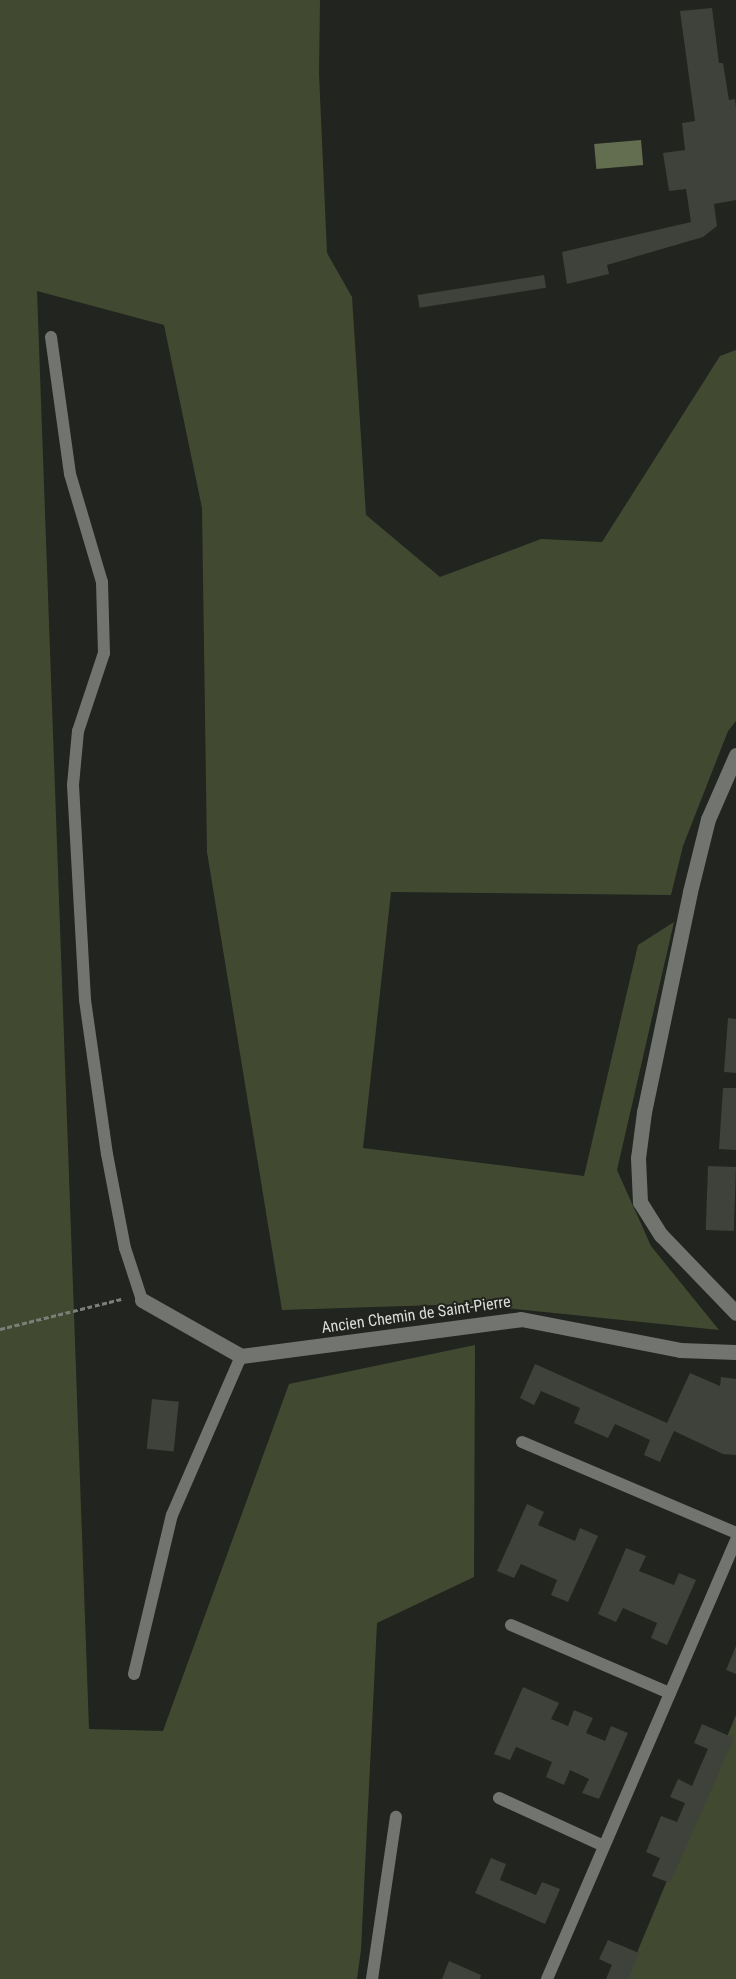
<!DOCTYPE html>
<style>
body{margin:0}
#map{position:relative;width:736px;height:1979px;overflow:hidden;background:#22241f;font-family:"Roboto Condensed",sans-serif}
div>[style]{position:absolute}
.green>*{inset:0;background:#414a31}
.water>*{inset:0;background:#636e51;transform-origin:0 0}
.building>*{inset:0;background:#3f413b;transform-origin:0 0}
.path>*{height:3px;margin-top:-1.5px;transform-origin:0;background:repeating-linear-gradient(90deg,#7c7e7a 0 5px,transparent 0 7.5px)}
.lane>*{height:12px;margin:-6px;padding:0 6px;transform-origin:6px;border-radius:6px;background:#72756f}
.street>*{height:15px;margin:-7.5px;padding:0 7.5px;transform-origin:7.5px;border-radius:7.5px;background:#72756f}
span{translate:-50% -50%;white-space:nowrap;text-align:center;line-height:1.15;-webkit-text-stroke:4px #22241f;paint-order:stroke}
.street-label{font-size:16px;color:#dcdeda}
</style>
<div id="map">
<div class="green">
<i style="clip-path:polygon(0 0,320px 0,319px 74px,327px 253px,352px 297px,366px 515px,440px 577px,541px 539px,602px 542px,720px 356px,736px 350px,736px 721px,728px 731px,683px 846px,671px 895px,391px 892px,363px 1148px,584px 1176px,638px 945px,674px 922px,617px 1170px,651px 1246px,719px 1330px,467px 1304px,282px 1310px,207px 852px,202px 508px,164px 325px,37px 291px,89px 1729px,163px 1731px,289px 1384px,475px 1345px,474px 1577px,377px 1623px,361px 1950px,357px 1979px,0 1979px)"></i>
<i style="clip-path:polygon(736px 1715px,736px 1979px,626px 1979px)"></i>
</div>
<div class="water">
<i style="left:641px;top:140px;width:25px;height:47px;rotate:85deg"></i>
</div>
<div class="building">
<i style="clip-path:polygon(712px 8px,719px 63px,723px 63px,729px 100px,735px 99px,736px 108px,736px 200px,714px 204px,717px 226px,703px 237px,607px 265px,609px 274px,567px 284px,562px 252px,691px 222px,686px 189px,669px 191px,663px 153px,685px 150px,682px 123px,695px 121px,680px 11px)"></i>
<i style="left:544px;top:275px;width:13px;height:128px;rotate:81deg"></i>
<i style="clip-path:polygon(728px 1018px,736px 1019px,736px 1073px,724px 1072px)"></i>
<i style="clip-path:polygon(723px 1088px,736px 1088px,736px 1150px,719px 1149px)"></i>
<i style="left:708px;top:1166px;width:28px;height:64px;rotate:2deg"></i>
<i style="clip-path:polygon(535px 1364px,667px 1423px,690px 1373px,720px 1386px,721px 1377px,736px 1379px,736px 1455px,723px 1454px,674px 1431px,660px 1462px,644px 1455px,650px 1440px,633px 1432px,615px 1424px,608px 1438px,574px 1423px,580px 1408px,541px 1391px,534px 1405px,520px 1398px)"></i>
<i style="left:152px;top:1399px;width:27px;height:50px;rotate:6deg"></i>
<i style="clip-path:polygon(527px 1504px,544px 1512px,538px 1525px,575px 1541px,580px 1528px,598px 1536px,568px 1602px,551px 1595px,557px 1580px,521px 1564px,514px 1578px,497px 1571px)"></i>
<i style="clip-path:polygon(626px 1548px,646px 1556px,639px 1571px,674px 1585px,679px 1573px,696px 1580px,667px 1645px,651px 1638px,657px 1623px,639px 1615px,623px 1608px,616px 1622px,598px 1614px)"></i>
<i style="clip-path:polygon(736px 1646px,736px 1674px,726px 1670px)"></i>
<i style="clip-path:polygon(523px 1687px,559px 1703px,551px 1719px,568px 1726px,574px 1710px,593px 1718px,586px 1733px,605px 1741px,611px 1726px,628px 1733px,599px 1799px,582px 1793px,589px 1779px,570px 1770px,564px 1785px,546px 1777px,552px 1762px,516px 1747px,510px 1760px,494px 1754px)"></i>
<i style="clip-path:polygon(702px 1724px,734px 1738px,670px 1883px,652px 1876px,660px 1858px,646px 1852px,661px 1816px,677px 1822px,685px 1803px,670px 1797px,678px 1779px,692px 1786px,700px 1767px,708px 1749px,694px 1743px)"></i>
<i style="clip-path:polygon(491px 1858px,506px 1864px,500px 1880px,536px 1895px,542px 1882px,560px 1889px,545px 1924px,475px 1893px)"></i>
<i style="clip-path:polygon(608px 1940px,639px 1953px,628px 1979px,606px 1979px,612px 1965px,599px 1959px)"></i>
<i style="clip-path:polygon(449px 1961px,481px 1975px,480px 1979px,442px 1979px)"></i>
</div>
<div class="path">
<i style="left:0;top:1329px;width:125px;rotate:-13.9deg"></i>
</div>
<div class="lane">
<i style="left:51px;top:337px;width:138px;rotate:82.1deg"></i>
<i style="left:70px;top:474px;width:113px;rotate:73.5deg"></i>
<i style="left:102px;top:582px;width:71px;rotate:88.4deg"></i>
<i style="left:104px;top:653px;width:82px;rotate:108.4deg"></i>
<i style="left:78px;top:731px;width:54px;rotate:95.3deg"></i>
<i style="left:73px;top:785px;width:215px;rotate:86.8deg"></i>
<i style="left:85px;top:1000px;width:156px;rotate:81.9deg"></i>
<i style="left:107px;top:1154px;width:96px;rotate:79.2deg"></i>
<i style="left:125px;top:1248px;width:55px;rotate:71.9deg"></i>
<i style="left:522px;top:1442px;width:233px;rotate:23deg"></i>
<i style="left:511px;top:1625px;width:173px;rotate:23.2deg"></i>
<i style="left:134px;top:1674px;width:163px;rotate:-76.6deg"></i>
<i style="left:172px;top:1515px;width:173px;rotate:-66.5deg"></i>
<i style="left:499px;top:1798px;width:115px;rotate:24.6deg"></i>
<i style="left:372px;top:1979px;width:164px;rotate:-81.6deg"></i>
<i style="left:547px;top:1979px;width:478px;rotate:-66.7deg"></i>
</div>
<div class="street">
<i style="left:736px;top:755px;width:70px;rotate:113.6deg"></i>
<i style="left:708px;top:819px;width:75px;rotate:103.9deg"></i>
<i style="left:690px;top:892px;width:225px;rotate:101.8deg"></i>
<i style="left:644px;top:1112px;width:46px;rotate:97.4deg"></i>
<i style="left:638px;top:1158px;width:44px;rotate:87.4deg"></i>
<i style="left:640px;top:1202px;width:39px;rotate:58deg"></i>
<i style="left:661px;top:1235px;width:108px;rotate:46.1deg"></i>
<i style="left:142px;top:1300px;width:114px;rotate:29.5deg"></i>
<i style="left:241px;top:1356px;width:282px;rotate:-7.5deg"></i>
<i style="left:521px;top:1319px;width:162px;rotate:11deg"></i>
<i style="left:680px;top:1350px;width:56px;rotate:2deg"></i>
</div>
<div class="street-label">
<span style="left:416px;top:1315px;rotate:-8deg">Ancien Chemin de Saint-Pierre</span>
</div>
</div>
